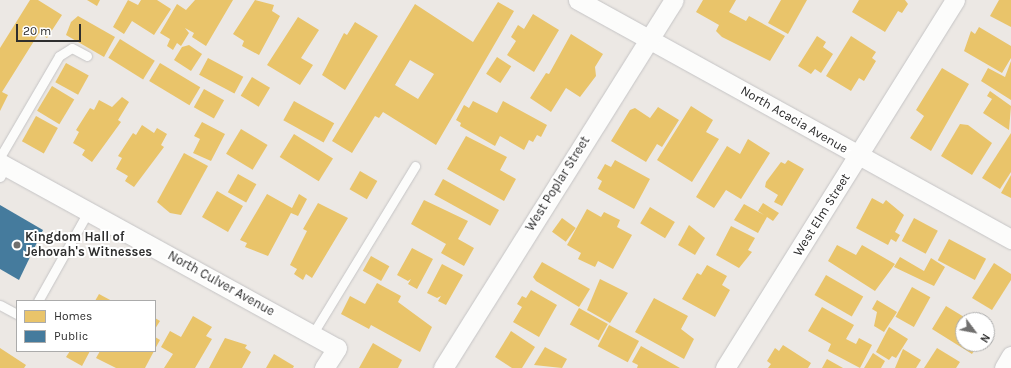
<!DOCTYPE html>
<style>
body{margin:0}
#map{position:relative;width:1011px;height:368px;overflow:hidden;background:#ece8e4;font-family:Karla,sans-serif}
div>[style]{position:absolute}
.homes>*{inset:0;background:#e9c46a;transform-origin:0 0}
.public>*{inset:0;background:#457b9d}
.roads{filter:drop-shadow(0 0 1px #c5c4c5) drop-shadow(0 0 1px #c5c4c5)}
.lane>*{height:9px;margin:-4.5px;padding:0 4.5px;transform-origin:4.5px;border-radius:4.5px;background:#fcfcfb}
.street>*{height:19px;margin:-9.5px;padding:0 9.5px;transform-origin:9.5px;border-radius:9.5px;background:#fcfcfb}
.dots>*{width:11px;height:11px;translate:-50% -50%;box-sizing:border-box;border:2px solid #fff;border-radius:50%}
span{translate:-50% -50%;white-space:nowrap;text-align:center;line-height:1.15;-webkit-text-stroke:4px #fff;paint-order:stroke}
.street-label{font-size:13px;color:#2e2e2e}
.poi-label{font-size:13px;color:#2e2e2e;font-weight:700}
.left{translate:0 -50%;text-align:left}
.legend{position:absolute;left:16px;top:300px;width:140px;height:52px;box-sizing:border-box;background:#fff;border:1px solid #ababab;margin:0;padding:5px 7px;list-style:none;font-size:12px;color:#2e2e2e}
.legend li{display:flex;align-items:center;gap:8px;height:20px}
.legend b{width:20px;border:1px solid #ababab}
.north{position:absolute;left:955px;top:312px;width:40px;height:40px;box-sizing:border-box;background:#fff;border:1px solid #ababab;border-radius:50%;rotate:122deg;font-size:11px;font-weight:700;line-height:16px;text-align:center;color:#2e2e2e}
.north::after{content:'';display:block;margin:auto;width:14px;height:18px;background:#706f6e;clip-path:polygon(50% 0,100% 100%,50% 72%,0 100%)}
.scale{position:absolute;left:16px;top:24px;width:65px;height:18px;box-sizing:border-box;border:2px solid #2e2e2e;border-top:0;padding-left:5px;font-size:12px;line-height:14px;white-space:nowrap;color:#2e2e2e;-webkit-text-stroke:3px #fff;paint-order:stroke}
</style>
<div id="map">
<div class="homes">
<i style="clip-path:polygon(30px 0,38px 0,62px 15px,47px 38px,39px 33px,2px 92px,8px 95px,0 111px,0 48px)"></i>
<i style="clip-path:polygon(87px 0,100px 0,97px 6px)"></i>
<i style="clip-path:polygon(128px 0,138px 5px,141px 0,157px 0,171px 9px,154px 35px,132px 21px,124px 34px,113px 27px)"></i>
<i style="clip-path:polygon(195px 0,233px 0,206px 46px,192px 37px,194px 33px,185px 28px,189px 33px,181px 46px,177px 43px,173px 50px,167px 46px,170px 39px,160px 33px,177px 4px,186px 10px)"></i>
<i style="clip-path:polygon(255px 0,274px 5px,272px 11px,280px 16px,259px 55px,242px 46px,244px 41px,233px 34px)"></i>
<i style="clip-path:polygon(703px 0,736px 0,729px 12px,746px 21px,749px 16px,785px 36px,770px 61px,722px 37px,716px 31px,719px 25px,696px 12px)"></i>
<i style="clip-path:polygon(781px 0,807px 0,788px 34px,768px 23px)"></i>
<i style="clip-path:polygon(859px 0,905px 0,908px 4px,902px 13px,898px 11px,885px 32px,852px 12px)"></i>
<i style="clip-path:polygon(999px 0,1011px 0,1011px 27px,990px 16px)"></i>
<i style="clip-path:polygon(evenodd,498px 2px,514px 11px,436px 145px,383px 112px,379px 118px,375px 116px,352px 153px,332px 141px,415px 4px,473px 42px,498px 2px,410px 60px,434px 74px,418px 99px,395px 85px,410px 60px)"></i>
<i style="clip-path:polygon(533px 14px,559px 30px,534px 72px,507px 55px,516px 41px,511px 37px,518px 25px,524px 29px)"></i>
<i style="clip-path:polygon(78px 16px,115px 37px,104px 57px,66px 35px,71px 22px)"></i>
<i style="clip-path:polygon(298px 17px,319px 30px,301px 58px,313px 65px,300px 85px,267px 65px)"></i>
<i style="clip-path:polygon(355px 22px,378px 36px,345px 90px,322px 75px,344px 33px,347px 35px)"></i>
<i style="clip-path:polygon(979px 27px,1011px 46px,1011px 58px,1002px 73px,964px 51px,971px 31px,975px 34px)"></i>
<i style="clip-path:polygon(571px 34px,603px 54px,595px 67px,596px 76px,580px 97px,566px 88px,551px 112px,530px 98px,546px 73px,549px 74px)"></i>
<i style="clip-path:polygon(817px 36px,826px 42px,823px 47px,833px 54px,821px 73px,815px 69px,811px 74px,798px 66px)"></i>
<i style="clip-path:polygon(851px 36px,876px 52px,872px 58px,876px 61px,864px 81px,859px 78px,851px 91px,826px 76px)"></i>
<i style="left:120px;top:39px;width:41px;height:22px;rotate:32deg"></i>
<i style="clip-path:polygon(189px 45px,202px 54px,191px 71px,174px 60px,182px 47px)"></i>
<i style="left:497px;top:57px;width:17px;height:20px;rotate:33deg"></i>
<i style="left:208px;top:58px;width:40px;height:19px;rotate:28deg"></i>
<i style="clip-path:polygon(1011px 61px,1011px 100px,981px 81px,988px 68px,1005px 77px)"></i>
<i style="left:66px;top:63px;width:26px;height:22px;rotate:29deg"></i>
<i style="left:160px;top:63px;width:47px;height:21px;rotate:31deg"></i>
<i style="clip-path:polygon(942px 68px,969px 84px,931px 151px,910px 138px,924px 116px,916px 110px)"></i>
<i style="left:252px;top:77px;width:21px;height:22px;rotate:31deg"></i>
<i style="left:52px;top:86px;width:26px;height:29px;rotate:31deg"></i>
<i style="left:204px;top:89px;width:23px;height:21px;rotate:29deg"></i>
<i style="clip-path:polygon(990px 91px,1011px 106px,1009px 130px,983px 113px,992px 99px,987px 96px)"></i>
<i style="clip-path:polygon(122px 97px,129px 102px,118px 120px,121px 122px,92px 162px,82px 155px,85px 150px,73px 143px,79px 132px,76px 130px,90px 108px,94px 110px,99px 100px,112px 107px)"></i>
<i style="left:294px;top:101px;width:46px;height:22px;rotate:29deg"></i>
<i style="clip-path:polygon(473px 101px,497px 113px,503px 101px,547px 125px,541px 137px,537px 135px,533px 142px,529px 140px,524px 150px,500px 136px,495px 146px,460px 126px,461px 123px,456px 120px,464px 105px,469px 108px)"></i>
<i style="clip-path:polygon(691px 106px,713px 120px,706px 132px,719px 139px,692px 182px,657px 160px)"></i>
<i style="clip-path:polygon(658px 107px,679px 120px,662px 147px,657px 144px,646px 162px,611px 141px,630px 110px,635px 108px,650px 118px)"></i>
<i style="left:36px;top:116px;width:25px;height:29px;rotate:29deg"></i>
<i style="clip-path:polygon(202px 122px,225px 134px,211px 161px,193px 153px,200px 139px,194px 136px)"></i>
<i style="clip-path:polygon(960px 124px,968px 125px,992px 143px,972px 175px,941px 156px)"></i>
<i style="clip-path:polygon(142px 125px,154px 133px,157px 128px,167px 134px,161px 145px,164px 147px,134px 187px,125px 181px,128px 176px,116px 169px,122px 158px,118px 156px,133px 133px,136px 135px)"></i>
<i style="left:241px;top:129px;width:31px;height:29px;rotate:31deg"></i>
<i style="clip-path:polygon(1011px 133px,1011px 172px,1000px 189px,982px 178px)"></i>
<i style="left:294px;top:134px;width:46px;height:27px;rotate:32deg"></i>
<i style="clip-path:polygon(466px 136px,507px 157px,500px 170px,516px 179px,504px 201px,447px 169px)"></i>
<i style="clip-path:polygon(748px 139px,770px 153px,741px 199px,726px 190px,714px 208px,696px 197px,727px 146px,740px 154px)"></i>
<i style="clip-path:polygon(184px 153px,208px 166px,181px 215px,170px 213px,157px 202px)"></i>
<i style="clip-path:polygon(615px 160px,650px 179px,634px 209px,598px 189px,602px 181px,597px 178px,605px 164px,611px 167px)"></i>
<i style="clip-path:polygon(788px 160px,804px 169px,782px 206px,774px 202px,778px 195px,765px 187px,766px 182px,781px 162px,785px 164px)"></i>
<i style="left:360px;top:171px;width:20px;height:21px;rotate:30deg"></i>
<i style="left:238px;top:174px;width:21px;height:21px;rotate:29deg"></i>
<i style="clip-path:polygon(1011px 175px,1011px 198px,1001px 193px)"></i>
<i style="left:443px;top:179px;width:64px;height:18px;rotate:29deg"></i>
<i style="left:217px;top:191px;width:30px;height:30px;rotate:30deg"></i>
<i style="clip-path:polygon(267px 194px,292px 208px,299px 194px,307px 199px,298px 216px,291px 213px,268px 256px,245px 247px,247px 243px,240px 240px)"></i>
<i style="clip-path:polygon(872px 198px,883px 204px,886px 200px,904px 215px,895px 232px,900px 235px,896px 242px,891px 239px,888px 245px,856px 228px)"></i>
<i style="clip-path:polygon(424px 200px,468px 221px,458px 239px,474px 248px,464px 266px,441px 253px,446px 244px,411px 224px)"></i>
<i style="clip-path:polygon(318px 203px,348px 218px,312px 278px,306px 274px,303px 280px,294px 274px,297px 269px,290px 265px,307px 231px,303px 229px)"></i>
<i style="clip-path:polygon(763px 203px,779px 213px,773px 221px,767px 217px,758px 233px,734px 220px,744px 204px,764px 215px,758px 211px)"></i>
<i style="left:650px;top:207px;width:29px;height:19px;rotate:31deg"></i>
<i style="clip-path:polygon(587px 209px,601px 217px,604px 212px,620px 220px,617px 227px,632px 235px,613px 269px,598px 261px,595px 267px,578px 259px,581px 253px,567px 245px)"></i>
<i style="left:562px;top:218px;width:17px;height:17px;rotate:36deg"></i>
<i style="left:914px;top:218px;width:27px;height:26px;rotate:28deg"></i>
<i style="clip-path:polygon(689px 225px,705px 238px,695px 255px,678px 245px)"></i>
<i style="clip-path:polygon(731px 226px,755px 238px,748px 250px,752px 252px,739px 268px,716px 255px)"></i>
<i style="left:949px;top:239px;width:42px;height:24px;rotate:28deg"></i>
<i style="clip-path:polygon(837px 245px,856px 255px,862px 245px,895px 264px,875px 291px,828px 261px)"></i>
<i style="clip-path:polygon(412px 248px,433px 259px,417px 289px,408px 284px,411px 279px,408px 281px,397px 275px)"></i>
<i style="left:371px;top:256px;width:21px;height:17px;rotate:29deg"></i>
<i style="clip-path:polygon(900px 257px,924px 271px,931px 258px,945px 267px,934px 286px,894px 267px)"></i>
<i style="clip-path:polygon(542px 262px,590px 289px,579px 307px,536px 281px,533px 277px)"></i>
<i style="clip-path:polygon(994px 263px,1011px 274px,1011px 280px,992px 310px,972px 298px)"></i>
<i style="clip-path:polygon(442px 264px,463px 275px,446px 305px,438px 301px,441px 296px,437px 298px,427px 293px)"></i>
<i style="clip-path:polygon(707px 265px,727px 276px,722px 285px,730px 290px,715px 317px,682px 299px,697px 273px,701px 275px)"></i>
<i style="left:826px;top:275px;width:43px;height:23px;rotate:30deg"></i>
<i style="clip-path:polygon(600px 279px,628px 293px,610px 323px,587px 310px)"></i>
<i style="clip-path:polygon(377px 283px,401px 296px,398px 302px,432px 327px,420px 352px,371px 325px,369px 329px,341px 314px,350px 296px,365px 304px)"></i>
<i style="left:912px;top:287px;width:21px;height:34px;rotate:29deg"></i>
<i style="clip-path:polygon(531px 290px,557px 305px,539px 337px,513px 322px,522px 307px,517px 304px,522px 296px,526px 298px)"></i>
<i style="clip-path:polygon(99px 294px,112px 301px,95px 301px)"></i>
<i style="clip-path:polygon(654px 298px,688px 316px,681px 329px,694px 339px,684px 359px,635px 332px)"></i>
<i style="clip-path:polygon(877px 300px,897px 312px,884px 332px,874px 326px,877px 312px,872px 309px)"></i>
<i style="clip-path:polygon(946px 306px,969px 320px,963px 320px,963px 344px,985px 344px,983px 347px,978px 344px,972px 354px,932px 329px)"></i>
<i style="clip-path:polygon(822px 307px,854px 325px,846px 339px,856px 344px,859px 338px,872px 345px,860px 368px,828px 351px,831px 344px,808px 331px)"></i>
<i style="left:579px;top:308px;width:33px;height:19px;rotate:29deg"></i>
<i style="clip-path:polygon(193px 316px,212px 327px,206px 336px,212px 339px,195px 368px,164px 368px,173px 354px,161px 347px,170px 331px,181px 337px)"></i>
<i style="clip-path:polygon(155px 318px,160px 321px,155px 329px)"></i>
<i style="left:609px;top:325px;width:34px;height:24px;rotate:28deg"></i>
<i style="clip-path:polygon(889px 327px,908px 339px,896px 358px,892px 356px,889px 360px,876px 352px)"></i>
<i style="clip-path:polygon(511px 331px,535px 347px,522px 368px,512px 368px,495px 357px)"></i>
<i style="clip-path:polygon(987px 331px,992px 334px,987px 341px)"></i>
<i style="clip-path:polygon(155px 337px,160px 340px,155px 349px)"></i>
<i style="clip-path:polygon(225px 338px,247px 345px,245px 348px,251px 352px,242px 368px,209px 368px)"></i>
<i style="clip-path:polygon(373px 343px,402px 360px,398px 368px,359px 368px)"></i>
<i style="clip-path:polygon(783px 345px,811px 363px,808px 368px,768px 368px,771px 364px,767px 361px,775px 348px,779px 351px)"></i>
<i style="clip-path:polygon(641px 346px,680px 368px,637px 368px,638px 365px,632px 362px)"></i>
<i style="clip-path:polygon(545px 347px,567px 359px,562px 368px,534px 365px)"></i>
<i style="clip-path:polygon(0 348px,26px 365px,24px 368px,0 368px)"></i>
<i style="clip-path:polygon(937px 348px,960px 362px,956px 368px,924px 368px)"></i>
<i style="clip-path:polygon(903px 349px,921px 360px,916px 368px,895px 368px)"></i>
<i style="clip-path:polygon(70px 351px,90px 351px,82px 366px,66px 357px)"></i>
<i style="clip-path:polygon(100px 351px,154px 351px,145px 368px,116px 368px,96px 358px)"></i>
<i style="clip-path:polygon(873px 353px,885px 361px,881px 368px,864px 368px)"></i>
<i style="clip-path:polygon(274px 354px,294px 366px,293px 368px,266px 368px)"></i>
<i style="clip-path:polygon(827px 359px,843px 368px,822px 368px)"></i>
</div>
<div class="public">
<i style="clip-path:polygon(0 205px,43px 230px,19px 280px,0 269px)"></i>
</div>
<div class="roads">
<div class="lane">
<i style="left:0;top:157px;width:117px;rotate:-59.7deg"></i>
<i style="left:59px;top:56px;width:15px;rotate:-32deg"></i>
<i style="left:72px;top:48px;width:17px;rotate:28deg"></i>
<i style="left:0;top:177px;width:13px;rotate:-61deg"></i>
<i style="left:38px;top:301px;width:102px;rotate:-60.7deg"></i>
<i style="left:0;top:305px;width:19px;rotate:28deg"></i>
<i style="left:312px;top:335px;width:198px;rotate:-58.6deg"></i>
</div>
<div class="street">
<i style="left:578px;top:0;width:495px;rotate:28.9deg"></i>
<i style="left:0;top:163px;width:384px;rotate:28.8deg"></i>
<i style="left:337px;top:348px;width:24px;rotate:123deg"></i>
<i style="left:443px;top:368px;width:434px;rotate:-57.9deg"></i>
<i style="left:725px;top:368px;width:434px;rotate:-58deg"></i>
<i style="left:1004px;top:368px;width:14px;rotate:-60deg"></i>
</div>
</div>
<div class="dots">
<i style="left:17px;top:245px;background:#706f6e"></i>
</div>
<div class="street-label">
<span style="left:794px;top:120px;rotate:30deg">North Acacia Avenue</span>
<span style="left:558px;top:184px;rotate:-58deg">West Poplar Street</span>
<span style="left:822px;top:215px;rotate:-58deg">West Elm Street</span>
<span style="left:221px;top:284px;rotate:29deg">North Culver Avenue</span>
</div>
<div class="poi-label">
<span class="left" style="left:25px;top:245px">Kingdom Hall of<br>Jehovah's Witnesses</span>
</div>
<ul class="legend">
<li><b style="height:11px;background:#e9c46a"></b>Homes</li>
<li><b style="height:11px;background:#457b9d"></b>Public</li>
</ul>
<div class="north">N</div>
<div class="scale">20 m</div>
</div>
